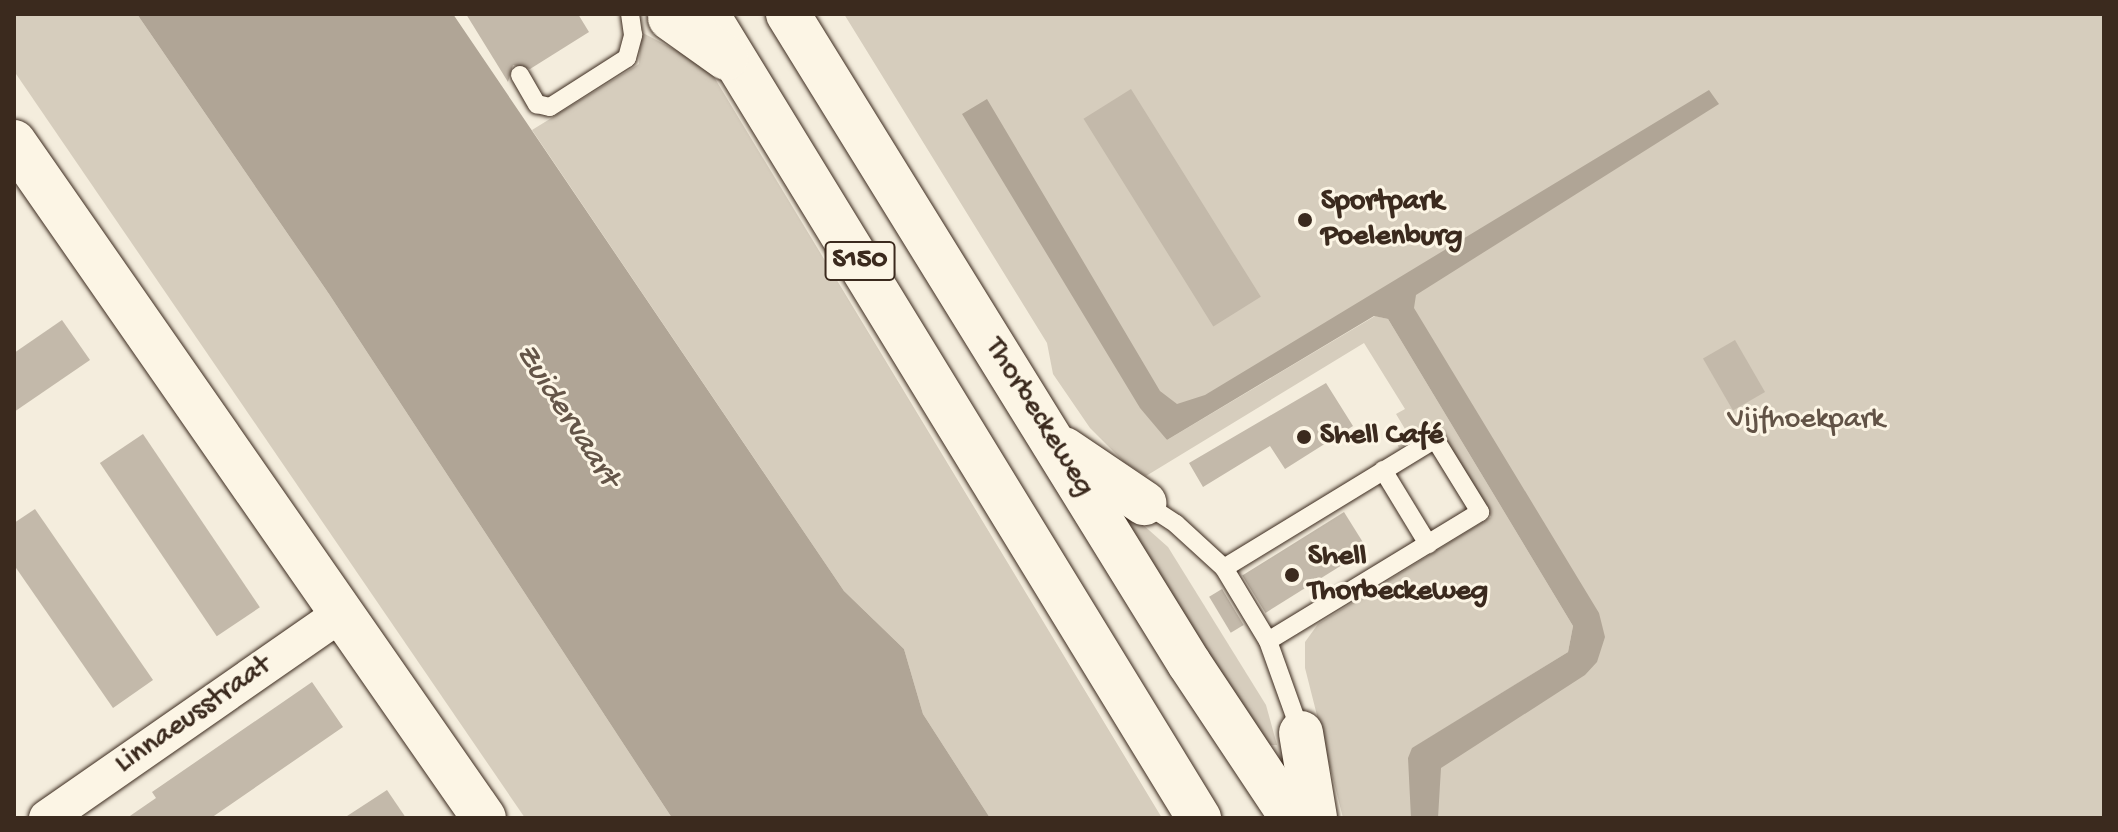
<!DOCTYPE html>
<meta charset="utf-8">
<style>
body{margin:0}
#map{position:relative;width:2118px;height:832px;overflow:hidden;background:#f4eddd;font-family:"Gochi Hand",sans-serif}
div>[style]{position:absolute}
.green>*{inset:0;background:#d6cdbd}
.water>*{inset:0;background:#b0a596}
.building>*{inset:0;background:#c3b9aa;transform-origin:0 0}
.roads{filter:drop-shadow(0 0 2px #3b2a1e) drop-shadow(0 0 2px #3b2a1e)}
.lane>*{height:18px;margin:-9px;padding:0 9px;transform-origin:9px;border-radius:9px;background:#fcf5e5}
.street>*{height:36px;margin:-18px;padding:0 18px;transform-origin:18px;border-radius:18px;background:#fcf5e5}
.secondary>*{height:44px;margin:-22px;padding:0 22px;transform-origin:22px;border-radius:22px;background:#fcf5e5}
.primary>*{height:44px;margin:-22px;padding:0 22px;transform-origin:22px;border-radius:22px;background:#fcf5e5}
.dots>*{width:22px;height:22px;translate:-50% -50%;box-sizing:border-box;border:4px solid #fcf5e5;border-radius:50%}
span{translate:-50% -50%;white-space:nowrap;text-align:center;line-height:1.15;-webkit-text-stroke:6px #fcf5e5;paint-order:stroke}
.shield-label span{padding:2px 6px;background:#fcf5e5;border:2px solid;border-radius:6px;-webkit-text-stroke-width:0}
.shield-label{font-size:28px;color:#3b2a1e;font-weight:700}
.poi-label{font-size:30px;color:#3b2a1e;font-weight:700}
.left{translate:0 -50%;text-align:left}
.street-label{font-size:30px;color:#3b2a1e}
.park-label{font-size:30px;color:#625346}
.water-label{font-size:32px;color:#645548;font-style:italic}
.frame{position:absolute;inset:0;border:16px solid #3b2a1e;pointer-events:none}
</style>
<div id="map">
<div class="green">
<i style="clip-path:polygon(14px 14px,137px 14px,329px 294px,672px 818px,525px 818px,14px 71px)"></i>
<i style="clip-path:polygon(evenodd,844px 14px,2104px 14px,2104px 818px,1343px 818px,1305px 668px,1305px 642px,1318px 624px,1491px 517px,1440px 432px,1435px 429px,1399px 448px,1396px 442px,1408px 434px,1396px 414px,1405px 409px,1364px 343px,1146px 476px,1124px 462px,1090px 428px,1053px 374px,1047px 343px,844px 14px,963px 114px,1171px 424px,1392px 296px,1590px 645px,1413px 748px,1568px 652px,1573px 626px,1388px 319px,1375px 316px,1167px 440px,963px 114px)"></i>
<i style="clip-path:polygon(641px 32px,708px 67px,1162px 818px,990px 818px,923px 714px,904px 649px,844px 591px,532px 130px,639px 64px)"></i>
<i style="clip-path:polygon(1132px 515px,1168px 547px,1266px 705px,1277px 745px,1260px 745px,1126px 524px)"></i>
</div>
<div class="water">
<i style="clip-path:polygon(137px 14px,453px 14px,844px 591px,904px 649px,923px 714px,990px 818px,672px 818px,329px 294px)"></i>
<i style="clip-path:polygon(1709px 90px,1719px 104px,1416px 295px,1414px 308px,1599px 613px,1605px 637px,1597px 662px,1585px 675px,1441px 768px,1438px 818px,1411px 818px,1408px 758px,1412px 748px,1568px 652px,1573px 626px,1388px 319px,1374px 316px,1167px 440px,1140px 408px,962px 114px,987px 99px,1160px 391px,1177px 404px,1205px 395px)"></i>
</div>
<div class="building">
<i style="clip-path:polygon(466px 14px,578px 14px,589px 32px,530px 69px,513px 65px,508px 82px)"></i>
<i style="left:1131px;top:89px;width:245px;height:56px;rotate:58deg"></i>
<i style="clip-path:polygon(62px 320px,90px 360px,14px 412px,14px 353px)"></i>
<i style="left:1735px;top:340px;width:60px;height:37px;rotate:60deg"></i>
<i style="clip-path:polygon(1326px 383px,1353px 426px,1285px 469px,1270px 446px,1203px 487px,1189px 463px)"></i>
<i style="left:143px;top:434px;width:209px;height:52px;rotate:56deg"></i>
<i style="clip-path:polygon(35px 509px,153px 680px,113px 708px,14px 565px,14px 523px)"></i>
<i style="left:1344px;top:512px;width:44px;height:120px;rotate:58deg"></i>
<i style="left:1222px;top:589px;width:42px;height:15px;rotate:59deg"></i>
<i style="clip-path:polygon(312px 682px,343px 727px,211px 818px,127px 818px,156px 798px,152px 792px)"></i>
<i style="clip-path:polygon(387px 790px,406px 818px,344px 818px)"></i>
</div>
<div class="roads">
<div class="lane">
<i style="left:520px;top:75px;width:34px;rotate:60deg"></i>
<i style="left:537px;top:104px;width:13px;rotate:13deg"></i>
<i style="left:550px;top:107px;width:91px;rotate:-32.5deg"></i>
<i style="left:627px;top:58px;width:24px;rotate:-75deg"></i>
<i style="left:633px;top:35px;width:21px;rotate:-98deg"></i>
<i style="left:1383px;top:470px;width:87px;rotate:58.7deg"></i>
<i style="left:1144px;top:503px;width:38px;rotate:33deg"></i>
<i style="left:1176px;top:524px;width:65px;rotate:42.5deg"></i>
<i style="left:1224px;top:568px;width:85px;rotate:58.9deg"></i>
<i style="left:1268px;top:641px;width:98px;rotate:70.3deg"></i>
<i style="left:1224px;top:568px;width:247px;rotate:-31.4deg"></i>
<i style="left:1435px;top:439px;width:86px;rotate:58.3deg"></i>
<i style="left:1480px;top:512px;width:248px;rotate:148.7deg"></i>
</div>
<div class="street">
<i style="left:47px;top:818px;width:358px;rotate:-34.8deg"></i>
</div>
<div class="secondary">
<i style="left:14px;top:142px;width:823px;rotate:55.19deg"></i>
</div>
<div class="primary">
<i style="left:707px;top:14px;width:943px;rotate:58.54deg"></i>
<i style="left:788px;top:14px;width:763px;rotate:58.29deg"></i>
<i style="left:1189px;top:663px;width:186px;rotate:56.4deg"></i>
<i style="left:670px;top:18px;width:69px;rotate:35.5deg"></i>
<i style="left:1064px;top:449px;width:97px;rotate:34deg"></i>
<i style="left:1301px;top:733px;width:86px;rotate:80.6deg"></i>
</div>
</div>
<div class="dots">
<i style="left:1305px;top:220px;background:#3b2a1e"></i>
<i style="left:1304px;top:437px;background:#3b2a1e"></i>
<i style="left:1292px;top:575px;background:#3b2a1e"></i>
</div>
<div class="shield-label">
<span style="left:860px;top:261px">S150</span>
</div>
<div class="poi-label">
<span class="left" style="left:1321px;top:220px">Sportpark<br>Poelenburg</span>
<span class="left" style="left:1320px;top:437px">Shell Café</span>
<span class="left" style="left:1308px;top:575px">Shell<br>Thorbeckeweg</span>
</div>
<div class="street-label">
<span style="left:1038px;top:418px;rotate:58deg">Thorbeckeweg</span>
<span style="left:194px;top:716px;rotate:-35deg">Linnaeusstraat</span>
</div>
<div class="park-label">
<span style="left:1806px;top:421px">Vijfhoekpark</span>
</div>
<div class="water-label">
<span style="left:566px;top:416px;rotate:57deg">Zuidervaart</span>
</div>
<div class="frame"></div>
</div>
